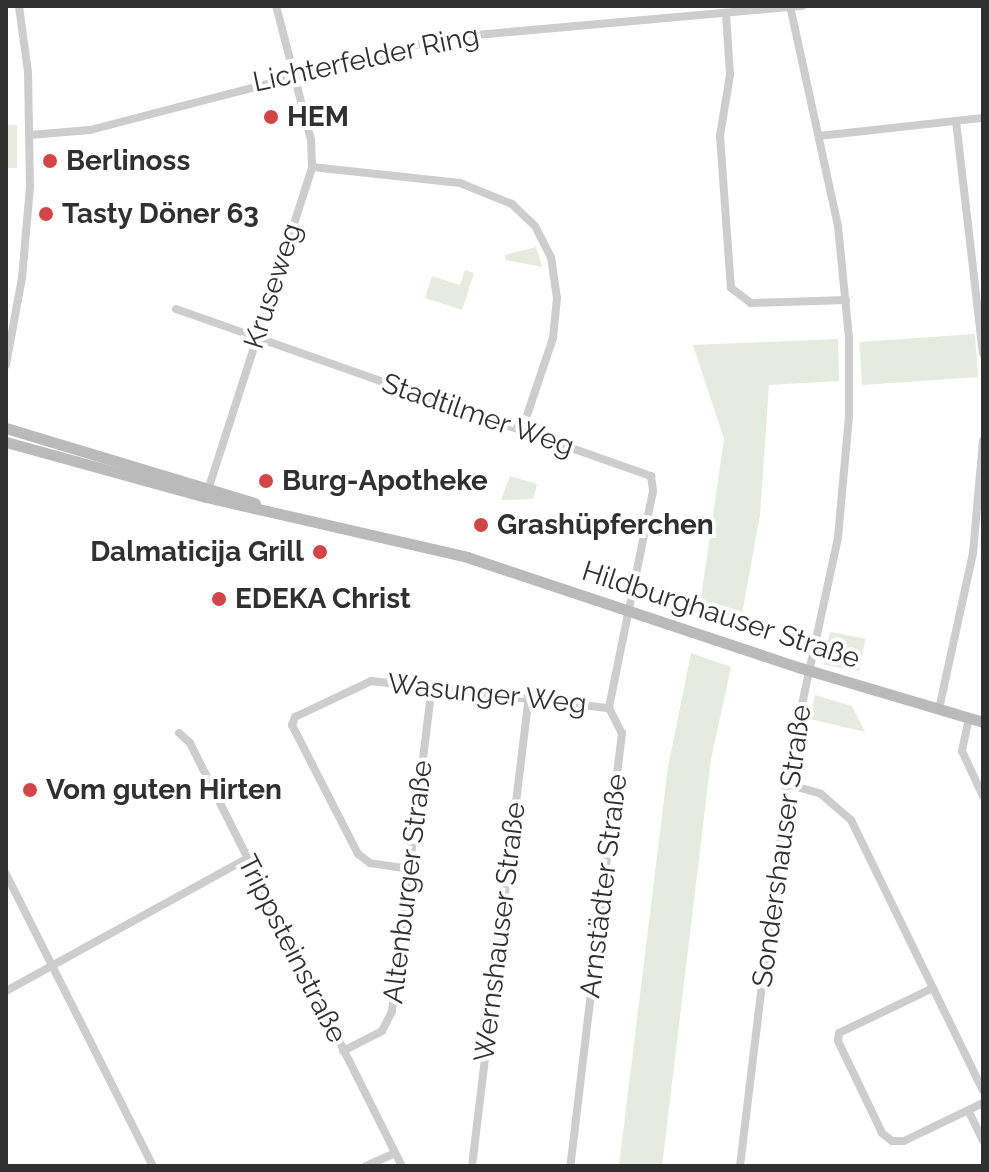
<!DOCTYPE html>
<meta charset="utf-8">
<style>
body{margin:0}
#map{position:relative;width:989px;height:1172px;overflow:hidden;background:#fff;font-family:Raleway,sans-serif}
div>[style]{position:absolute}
.green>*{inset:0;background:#e5ebdf;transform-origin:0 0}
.minor>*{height:8px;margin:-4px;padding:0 4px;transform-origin:4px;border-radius:4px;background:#cdcdcd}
.secondary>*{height:11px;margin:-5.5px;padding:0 5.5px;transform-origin:5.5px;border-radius:5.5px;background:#bababa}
.dots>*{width:22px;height:22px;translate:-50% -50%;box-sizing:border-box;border:4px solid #fff;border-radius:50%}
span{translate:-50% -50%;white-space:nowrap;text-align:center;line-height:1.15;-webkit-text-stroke:8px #fff;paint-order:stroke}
.street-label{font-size:28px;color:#303030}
.poi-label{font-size:28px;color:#303030;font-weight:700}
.left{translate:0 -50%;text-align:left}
.right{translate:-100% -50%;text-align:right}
.frame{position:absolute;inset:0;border:8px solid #303030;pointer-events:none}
</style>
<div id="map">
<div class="green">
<i style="left:6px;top:125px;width:11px;height:43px"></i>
<i style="clip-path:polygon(536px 247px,542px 267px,506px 260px,505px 255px)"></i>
<i style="clip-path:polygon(465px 270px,474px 273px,462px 310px,425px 298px,432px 276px,460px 285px)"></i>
<i style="left:975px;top:334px;width:43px;height:116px;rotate:86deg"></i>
<i style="clip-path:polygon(838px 339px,839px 381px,769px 385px,760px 515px,740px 625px,699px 612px,724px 439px,693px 345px)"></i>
<i style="clip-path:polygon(510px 476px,537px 484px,533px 499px,501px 500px)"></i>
<i style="left:830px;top:632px;width:36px;height:33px;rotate:11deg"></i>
<i style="clip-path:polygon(691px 653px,731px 667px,711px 759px,662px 1166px,619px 1166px,668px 767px)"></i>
<i style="clip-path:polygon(815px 695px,852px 706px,865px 732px,810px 719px)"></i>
</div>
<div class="minor">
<i style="left:726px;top:14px;width:61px;rotate:86.2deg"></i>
<i style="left:730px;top:75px;width:62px;rotate:99.3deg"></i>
<i style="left:720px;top:136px;width:152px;rotate:85.9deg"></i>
<i style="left:731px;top:288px;width:25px;rotate:37deg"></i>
<i style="left:751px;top:303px;width:95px;rotate:-1.8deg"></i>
<i style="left:956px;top:121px;width:234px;rotate:83.4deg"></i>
<i style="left:30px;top:135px;width:60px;rotate:-4.8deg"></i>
<i style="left:90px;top:130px;width:364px;rotate:-14.6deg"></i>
<i style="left:442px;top:38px;width:362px;rotate:-5.1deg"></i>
<i style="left:819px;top:136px;width:165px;rotate:-6.3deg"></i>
<i style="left:312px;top:167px;width:149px;rotate:6.2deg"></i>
<i style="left:460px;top:183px;width:56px;rotate:22deg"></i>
<i style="left:512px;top:204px;width:32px;rotate:44deg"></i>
<i style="left:535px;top:226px;width:35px;rotate:63deg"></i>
<i style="left:551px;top:257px;width:41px;rotate:81.7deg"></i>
<i style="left:557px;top:298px;width:40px;rotate:95.7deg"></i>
<i style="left:553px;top:338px;width:97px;rotate:108.6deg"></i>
<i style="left:176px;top:309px;width:504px;rotate:19.37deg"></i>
<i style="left:651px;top:476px;width:15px;rotate:82deg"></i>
<i style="left:653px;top:491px;width:221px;rotate:101.5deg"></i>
<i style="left:609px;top:708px;width:28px;rotate:63deg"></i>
<i style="left:622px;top:733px;width:436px;rotate:96.8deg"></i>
<i style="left:6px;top:365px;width:88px;rotate:-79.6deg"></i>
<i style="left:22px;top:278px;width:91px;rotate:-85deg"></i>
<i style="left:30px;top:187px;width:115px;rotate:-91deg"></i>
<i style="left:28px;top:72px;width:67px;rotate:-97.8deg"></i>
<i style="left:207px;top:493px;width:342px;rotate:-72.1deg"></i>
<i style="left:312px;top:167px;width:27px;rotate:-92deg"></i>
<i style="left:311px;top:140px;width:138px;rotate:-104.6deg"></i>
<i style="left:939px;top:709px;width:160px;rotate:-77.7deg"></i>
<i style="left:973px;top:553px;width:113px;rotate:-84.9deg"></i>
<i style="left:969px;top:718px;width:34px;rotate:102deg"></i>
<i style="left:962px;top:751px;width:50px;rotate:65deg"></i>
<i style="left:179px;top:733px;width:15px;rotate:42deg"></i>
<i style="left:190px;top:743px;width:473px;rotate:63.4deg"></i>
<i style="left:787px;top:784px;width:35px;rotate:16deg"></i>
<i style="left:821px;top:794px;width:40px;rotate:41deg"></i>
<i style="left:851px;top:820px;width:301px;rotate:64deg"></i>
<i style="left:410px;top:869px;width:40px;rotate:-171.5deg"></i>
<i style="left:370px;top:863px;width:15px;rotate:-143deg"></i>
<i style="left:358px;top:854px;width:145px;rotate:-117.1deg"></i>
<i style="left:292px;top:725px;width:9px;rotate:-69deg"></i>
<i style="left:295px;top:717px;width:84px;rotate:-25.3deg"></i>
<i style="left:371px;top:681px;width:240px;rotate:6.5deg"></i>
<i style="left:6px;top:874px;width:327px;rotate:63.3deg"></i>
<i style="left:933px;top:988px;width:104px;rotate:154.4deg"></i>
<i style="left:839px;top:1033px;width:8px;rotate:97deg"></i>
<i style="left:838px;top:1041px;width:102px;rotate:64.4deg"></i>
<i style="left:882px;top:1133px;width:13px;rotate:39deg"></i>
<i style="left:892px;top:1141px;width:12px"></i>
<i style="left:904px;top:1141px;width:88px;rotate:-25.7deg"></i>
<i style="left:6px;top:991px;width:274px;rotate:-28.8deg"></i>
<i style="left:343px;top:1051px;width:44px;rotate:-27.1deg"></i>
<i style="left:382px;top:1031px;width:22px;rotate:-63deg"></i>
<i style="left:392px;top:1011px;width:326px;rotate:-83deg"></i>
<i style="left:968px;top:1110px;width:34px;rotate:64deg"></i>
<i style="left:366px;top:1166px;width:32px;rotate:-24deg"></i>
<i style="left:472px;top:1166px;width:471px;rotate:-83.1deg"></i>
<i style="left:740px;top:1166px;width:400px;rotate:-83.1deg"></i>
<i style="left:788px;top:769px;width:237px;rotate:-77.8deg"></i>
<i style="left:838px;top:537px;width:121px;rotate:-84.8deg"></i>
<i style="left:849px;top:416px;width:78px;rotate:-90deg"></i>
<i style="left:849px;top:338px;width:113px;rotate:-95.6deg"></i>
<i style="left:838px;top:226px;width:225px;rotate:-102.3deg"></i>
</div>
<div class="secondary">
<i style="left:6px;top:428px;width:260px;rotate:16.8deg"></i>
<i style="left:6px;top:442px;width:207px;rotate:15.4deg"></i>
<i style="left:206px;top:497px;width:268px;rotate:12.9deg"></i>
<i style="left:467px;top:557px;width:352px;rotate:18.4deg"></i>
<i style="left:801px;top:668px;width:190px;rotate:16.5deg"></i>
</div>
<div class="dots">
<i style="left:271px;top:117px;background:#d14747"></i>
<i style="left:50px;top:161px;background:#d14747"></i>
<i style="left:46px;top:214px;background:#d14747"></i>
<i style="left:266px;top:481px;background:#d14747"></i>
<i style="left:481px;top:525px;background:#d14747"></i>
<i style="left:320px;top:552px;background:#d14747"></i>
<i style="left:219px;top:599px;background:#d14747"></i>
<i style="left:30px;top:790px;background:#d14747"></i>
</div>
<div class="street-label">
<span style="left:366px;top:59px;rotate:-12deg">Lichterfelder Ring</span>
<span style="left:273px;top:286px;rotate:-72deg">Kruseweg</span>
<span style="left:478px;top:415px;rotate:19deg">Stadtilmer Weg</span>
<span style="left:721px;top:615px;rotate:18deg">Hildburghauser Straße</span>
<span style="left:487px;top:694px;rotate:6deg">Wasunger Weg</span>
<span style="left:782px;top:846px;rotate:-82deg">Sondershauser Straße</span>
<span style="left:408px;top:882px;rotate:-83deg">Altenburger Straße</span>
<span style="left:604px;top:886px;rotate:-83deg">Arnstädter Straße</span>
<span style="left:500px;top:932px;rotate:-83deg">Wernshauser Straße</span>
<span style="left:292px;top:949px;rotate:63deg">Trippsteinstraße</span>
</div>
<div class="poi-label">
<span class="left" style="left:287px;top:117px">HEM</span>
<span class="left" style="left:66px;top:161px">Berlinoss</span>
<span class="left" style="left:62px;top:214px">Tasty Döner 63</span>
<span class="left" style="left:282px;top:481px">Burg-Apotheke</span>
<span class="left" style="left:497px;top:525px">Grashüpferchen</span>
<span class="right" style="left:304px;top:552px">Dalmaticija Grill</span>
<span class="left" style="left:235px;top:599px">EDEKA Christ</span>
<span class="left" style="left:46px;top:790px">Vom guten Hirten</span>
</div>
<div class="frame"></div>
</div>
